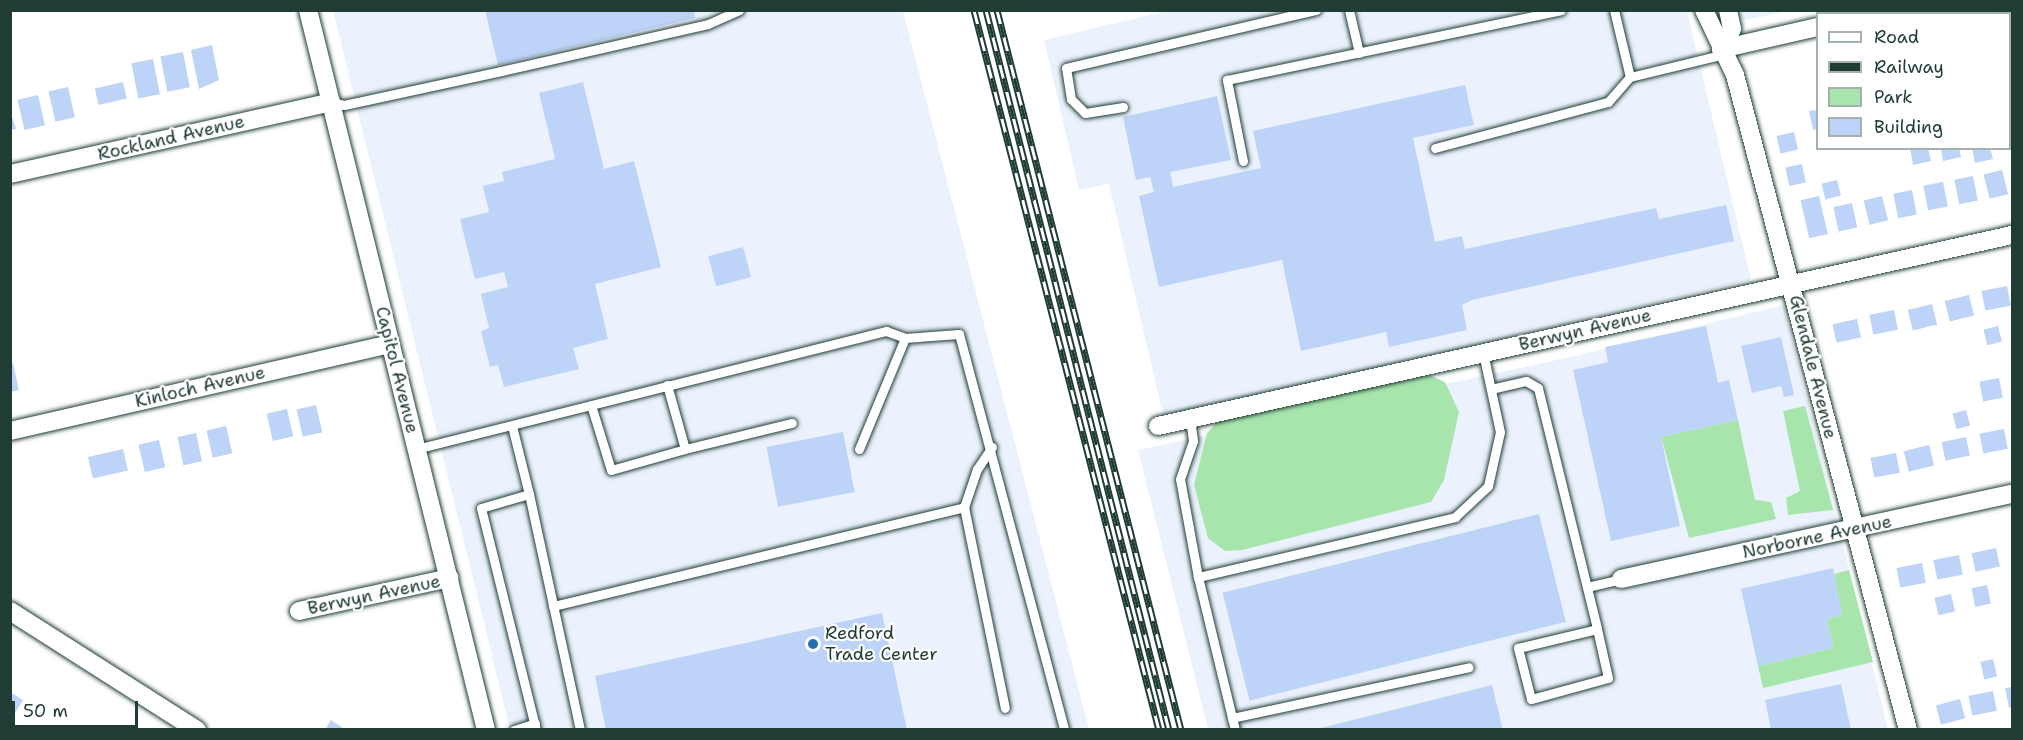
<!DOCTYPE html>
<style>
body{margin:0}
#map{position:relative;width:2023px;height:740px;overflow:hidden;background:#fff;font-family:"Shantell Sans",sans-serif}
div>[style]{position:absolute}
.built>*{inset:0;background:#ebf2fd}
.green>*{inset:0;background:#a8e5ad}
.building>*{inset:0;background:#bdd3f7;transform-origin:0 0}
.roads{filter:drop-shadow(0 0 2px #1f3d34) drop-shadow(0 0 2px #1f3d34)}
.lane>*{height:9px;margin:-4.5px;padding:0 4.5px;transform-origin:4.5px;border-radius:4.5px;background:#fff}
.street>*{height:18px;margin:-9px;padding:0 9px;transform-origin:9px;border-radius:9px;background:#fff}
.rail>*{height:7px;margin-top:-3.5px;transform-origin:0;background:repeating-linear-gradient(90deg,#fff 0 14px,#1f3d34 0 28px);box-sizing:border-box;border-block:2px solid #1f3d34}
.dots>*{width:16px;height:16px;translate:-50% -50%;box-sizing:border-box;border:3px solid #fff;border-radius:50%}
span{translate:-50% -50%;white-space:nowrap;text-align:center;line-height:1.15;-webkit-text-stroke:4.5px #fff;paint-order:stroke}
.street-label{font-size:18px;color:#1f3d34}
.poi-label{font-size:18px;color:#1f3d34}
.left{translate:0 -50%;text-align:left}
.frame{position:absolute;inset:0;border:12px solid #1f3d34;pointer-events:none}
.legend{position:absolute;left:1816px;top:12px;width:195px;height:138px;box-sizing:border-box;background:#fff;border:2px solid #a5b1ae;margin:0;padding:8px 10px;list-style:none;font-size:18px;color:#1f3d34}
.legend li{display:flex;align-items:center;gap:12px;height:30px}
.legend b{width:30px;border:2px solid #a5b1ae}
.scale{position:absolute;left:12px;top:701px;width:126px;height:27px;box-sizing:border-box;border:3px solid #1f3d34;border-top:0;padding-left:8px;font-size:18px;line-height:21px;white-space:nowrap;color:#1f3d34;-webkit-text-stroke:4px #fff;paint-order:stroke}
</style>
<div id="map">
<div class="built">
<i style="clip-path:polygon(1171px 10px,1687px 11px,1751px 280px,1164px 419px,1109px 184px,1079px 190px,1044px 40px)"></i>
<i style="clip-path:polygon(1718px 10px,1787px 11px,1722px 25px)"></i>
<i style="clip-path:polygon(333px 11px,903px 11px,1089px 729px,510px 729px)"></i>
<i style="clip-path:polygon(1784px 305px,1888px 729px,1208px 729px,1138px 450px,1571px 357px)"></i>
</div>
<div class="green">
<i style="clip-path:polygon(1427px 374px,1445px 382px,1459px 412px,1444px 480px,1431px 502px,1242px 550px,1225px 551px,1208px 538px,1194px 485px,1207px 433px,1219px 420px)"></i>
<i style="clip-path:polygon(1805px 406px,1833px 510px,1788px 515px,1786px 498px,1800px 491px,1783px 411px)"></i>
<i style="clip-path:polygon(1738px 420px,1755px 500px,1771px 502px,1776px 519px,1689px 538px,1661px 437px)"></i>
<i style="clip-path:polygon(1849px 570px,1873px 662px,1763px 688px,1758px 666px,1833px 648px,1827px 619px,1842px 615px,1834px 574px)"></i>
</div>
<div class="building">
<i style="clip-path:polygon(485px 10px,694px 10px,695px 18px,498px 65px)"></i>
<i style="left:2012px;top:27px;width:33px;height:2px;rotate:90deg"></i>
<i style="clip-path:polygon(212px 45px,219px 80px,199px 89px,191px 50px)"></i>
<i style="left:183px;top:52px;width:36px;height:23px;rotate:79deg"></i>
<i style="left:153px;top:59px;width:36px;height:22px;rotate:79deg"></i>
<i style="left:123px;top:82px;width:17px;height:29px;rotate:77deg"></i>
<i style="clip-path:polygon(583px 82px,604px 169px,634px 161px,661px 267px,595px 284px,608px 339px,573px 348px,579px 369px,504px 387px,498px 365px,490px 367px,481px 331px,489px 328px,481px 294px,508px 287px,504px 272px,475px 279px,460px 219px,489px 212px,483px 186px,504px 181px,502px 172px,555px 159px,539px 93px)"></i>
<i style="clip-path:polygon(1465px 85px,1474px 125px,1413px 138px,1435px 242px,1462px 236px,1465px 249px,1656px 208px,1659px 219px,1726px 205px,1734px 241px,1472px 300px,1462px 305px,1467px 330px,1389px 347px,1386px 332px,1301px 351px,1282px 260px,1159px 287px,1139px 196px,1154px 192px,1150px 177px,1136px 180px,1123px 117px,1217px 96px,1231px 160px,1170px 172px,1173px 187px,1261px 168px,1253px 131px)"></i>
<i style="left:68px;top:87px;width:31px;height:20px;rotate:77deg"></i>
<i style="left:38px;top:95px;width:31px;height:21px;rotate:77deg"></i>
<i style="clip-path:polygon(10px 110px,16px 129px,10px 130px)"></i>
<i style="clip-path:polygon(1818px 110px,1818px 129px,1813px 130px,1809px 111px)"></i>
<i style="left:1794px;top:132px;width:18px;height:18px;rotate:77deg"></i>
<i style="clip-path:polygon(1910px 148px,1928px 148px,1931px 161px,1913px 165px)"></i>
<i style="clip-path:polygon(1941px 148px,1959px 148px,1961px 157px,1943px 161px)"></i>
<i style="clip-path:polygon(1972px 148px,1990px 148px,1993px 159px,1975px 163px)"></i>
<i style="left:1802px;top:164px;width:19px;height:17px;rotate:78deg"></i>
<i style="left:2002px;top:170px;width:25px;height:19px;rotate:76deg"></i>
<i style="left:1973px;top:176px;width:25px;height:19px;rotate:79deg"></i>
<i style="left:1837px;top:180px;width:16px;height:16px;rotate:76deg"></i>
<i style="left:1943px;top:182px;width:25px;height:20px;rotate:79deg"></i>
<i style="left:1912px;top:190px;width:25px;height:19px;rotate:79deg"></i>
<i style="left:1819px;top:196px;width:39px;height:19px;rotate:77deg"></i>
<i style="left:1882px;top:196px;width:25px;height:19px;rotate:76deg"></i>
<i style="left:1852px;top:203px;width:25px;height:19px;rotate:78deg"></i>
<i style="left:743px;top:247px;width:31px;height:36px;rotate:75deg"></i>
<i style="left:2007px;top:286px;width:20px;height:26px;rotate:79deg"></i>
<i style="left:1969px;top:295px;width:21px;height:25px;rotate:76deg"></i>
<i style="left:1932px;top:304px;width:21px;height:25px;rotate:76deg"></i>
<i style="left:1894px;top:310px;width:20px;height:25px;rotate:79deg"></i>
<i style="left:1857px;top:319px;width:19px;height:25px;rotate:78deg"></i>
<i style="clip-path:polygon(1706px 326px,1718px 383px,1729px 380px,1738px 420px,1661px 437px,1680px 526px,1611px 541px,1573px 370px,1608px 362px,1605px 347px)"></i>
<i style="left:1998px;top:326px;width:16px;height:15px;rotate:76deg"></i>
<i style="clip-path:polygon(1781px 337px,1794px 395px,1784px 397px,1781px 386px,1752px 393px,1741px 346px)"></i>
<i style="clip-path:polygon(13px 363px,19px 390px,10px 392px,10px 364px)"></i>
<i style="left:1999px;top:378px;width:20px;height:20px;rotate:79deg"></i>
<i style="left:316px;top:405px;width:28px;height:20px;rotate:77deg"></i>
<i style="left:287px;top:409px;width:28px;height:21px;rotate:77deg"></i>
<i style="left:1966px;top:410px;width:16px;height:14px;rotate:75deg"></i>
<i style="left:226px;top:426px;width:28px;height:20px;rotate:77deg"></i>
<i style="left:2004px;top:429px;width:20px;height:25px;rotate:79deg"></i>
<i style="left:843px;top:432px;width:61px;height:78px;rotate:79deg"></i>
<i style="left:196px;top:433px;width:29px;height:19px;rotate:78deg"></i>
<i style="left:1966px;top:437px;width:19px;height:25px;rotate:78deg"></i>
<i style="left:159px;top:440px;width:28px;height:21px;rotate:77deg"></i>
<i style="left:1929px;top:445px;width:21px;height:26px;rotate:76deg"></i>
<i style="left:123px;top:449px;width:22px;height:36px;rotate:77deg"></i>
<i style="left:1896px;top:453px;width:20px;height:26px;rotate:79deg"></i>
<i style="left:1539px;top:514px;width:111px;height:326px;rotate:76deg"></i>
<i style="left:1996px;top:548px;width:19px;height:25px;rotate:78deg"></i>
<i style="left:1959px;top:555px;width:20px;height:26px;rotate:79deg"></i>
<i style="left:1922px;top:563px;width:20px;height:26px;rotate:79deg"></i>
<i style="clip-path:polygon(1833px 568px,1842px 615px,1827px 619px,1833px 648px,1758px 666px,1741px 589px)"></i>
<i style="left:1987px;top:585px;width:19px;height:16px;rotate:78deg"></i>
<i style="left:1951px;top:594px;width:18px;height:17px;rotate:77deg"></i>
<i style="clip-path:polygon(882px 613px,907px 730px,606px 730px,595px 676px)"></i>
<i style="left:1993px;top:659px;width:18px;height:13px;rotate:77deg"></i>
<i style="clip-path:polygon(1841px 684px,1851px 730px,1771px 730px,1765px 700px)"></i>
<i style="clip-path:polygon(1492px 685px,1503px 730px,1317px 730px,1317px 729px)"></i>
<i style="clip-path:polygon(2012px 687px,2012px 707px,2009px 708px,2005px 688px)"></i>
<i style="left:1993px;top:691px;width:20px;height:25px;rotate:79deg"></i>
<i style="clip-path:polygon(10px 692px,23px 700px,10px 722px)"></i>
<i style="left:1960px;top:699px;width:20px;height:25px;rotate:75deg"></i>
<i style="clip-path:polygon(331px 720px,346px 730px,325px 730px)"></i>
</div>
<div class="roads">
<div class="lane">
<i style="left:1349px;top:10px;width:44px;rotate:76.9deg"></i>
<i style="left:1614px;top:10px;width:69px;rotate:76.6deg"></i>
<i style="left:1630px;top:77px;width:97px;rotate:-13.7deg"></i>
<i style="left:331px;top:102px;width:13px;rotate:13deg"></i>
<i style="left:344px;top:105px;width:161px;rotate:-12.2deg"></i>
<i style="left:501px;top:71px;width:212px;rotate:-12.8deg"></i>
<i style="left:708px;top:24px;width:34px;rotate:-24deg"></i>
<i style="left:1123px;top:107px;width:38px;rotate:171deg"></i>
<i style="left:1085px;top:113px;width:20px;rotate:-135deg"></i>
<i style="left:1071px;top:99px;width:31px;rotate:-99deg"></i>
<i style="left:1066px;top:68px;width:257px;rotate:-13.1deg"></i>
<i style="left:1435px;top:148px;width:179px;rotate:-14.9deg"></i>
<i style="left:1608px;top:102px;width:33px;rotate:-49deg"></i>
<i style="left:1243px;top:161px;width:83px;rotate:-101.2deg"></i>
<i style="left:1227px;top:80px;width:341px;rotate:-11.8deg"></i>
<i style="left:667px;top:385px;width:66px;rotate:74.3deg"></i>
<i style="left:685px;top:449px;width:110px;rotate:-13.7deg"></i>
<i style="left:1491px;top:389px;width:36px;rotate:-13deg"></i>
<i style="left:1526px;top:381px;width:14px;rotate:30deg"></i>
<i style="left:1538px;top:388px;width:248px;rotate:76.2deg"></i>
<i style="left:1597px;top:629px;width:50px;rotate:77.3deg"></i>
<i style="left:1608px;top:678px;width:80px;rotate:164.7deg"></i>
<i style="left:1531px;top:699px;width:53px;rotate:-104.3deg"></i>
<i style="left:1518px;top:648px;width:81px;rotate:-13.5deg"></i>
<i style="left:591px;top:405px;width:68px;rotate:72.9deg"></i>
<i style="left:611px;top:470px;width:77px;rotate:-15.8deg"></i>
<i style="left:1190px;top:419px;width:22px;rotate:82deg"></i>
<i style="left:1193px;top:441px;width:40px;rotate:108.9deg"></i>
<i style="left:1180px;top:479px;width:100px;rotate:79.6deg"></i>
<i style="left:1198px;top:577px;width:264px;rotate:-13.1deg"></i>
<i style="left:1455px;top:517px;width:45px;rotate:-43.2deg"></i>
<i style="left:1488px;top:486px;width:55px;rotate:-77.5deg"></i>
<i style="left:1500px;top:432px;width:81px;rotate:-102.1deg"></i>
<i style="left:512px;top:426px;width:70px;rotate:76deg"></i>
<i style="left:529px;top:494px;width:50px;rotate:163.7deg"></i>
<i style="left:481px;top:508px;width:229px;rotate:76.1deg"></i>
<i style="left:992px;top:447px;width:27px;rotate:124deg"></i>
<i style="left:977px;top:469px;width:40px;rotate:108.9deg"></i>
<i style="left:964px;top:507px;width:205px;rotate:78.5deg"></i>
<i style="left:416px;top:449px;width:485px;rotate:-14.1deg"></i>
<i style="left:886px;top:331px;width:20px;rotate:20deg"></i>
<i style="left:905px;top:338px;width:54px;rotate:-4.2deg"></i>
<i style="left:959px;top:334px;width:410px;rotate:75.1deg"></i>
<i style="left:859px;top:449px;width:120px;rotate:-67.5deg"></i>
<i style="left:529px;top:494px;width:241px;rotate:77.8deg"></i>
<i style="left:1198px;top:577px;width:157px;rotate:76.4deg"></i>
<i style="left:1587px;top:587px;width:35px;rotate:-13deg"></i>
<i style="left:553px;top:606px;width:423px;rotate:-13.5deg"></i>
<i style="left:1232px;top:718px;width:242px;rotate:-12.1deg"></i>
<i style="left:514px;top:730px;width:22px;rotate:-18deg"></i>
</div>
<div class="street">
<i style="left:308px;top:10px;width:742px;rotate:76.11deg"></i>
<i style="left:1704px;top:10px;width:72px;rotate:64.5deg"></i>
<i style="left:1735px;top:75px;width:677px;rotate:75.2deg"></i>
<i style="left:1728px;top:10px;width:19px;rotate:78deg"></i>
<i style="left:1732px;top:29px;width:23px;rotate:119deg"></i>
<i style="left:1721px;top:49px;width:99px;rotate:-12.8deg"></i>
<i style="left:1879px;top:14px;width:14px;rotate:-17deg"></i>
<i style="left:10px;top:174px;width:329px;rotate:-12.6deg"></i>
<i style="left:1158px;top:426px;width:875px;rotate:-12.61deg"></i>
<i style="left:10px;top:431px;width:390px;rotate:-12.9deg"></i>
<i style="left:1621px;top:579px;width:400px;rotate:-12.3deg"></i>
<i style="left:10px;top:611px;width:222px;rotate:32.5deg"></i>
<i style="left:299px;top:611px;width:154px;rotate:-12.4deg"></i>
</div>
</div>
<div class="rail">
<i style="left:974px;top:10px;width:743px;rotate:75.59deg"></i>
<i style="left:986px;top:10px;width:743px;rotate:75.74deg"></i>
<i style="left:997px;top:10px;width:743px;rotate:75.66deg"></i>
</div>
<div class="dots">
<i style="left:813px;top:644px;background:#1f6fb2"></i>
</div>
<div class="street-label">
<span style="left:171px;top:138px;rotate:-13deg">Rockland Avenue</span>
<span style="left:1585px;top:330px;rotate:-13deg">Berwyn Avenue</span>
<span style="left:1813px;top:367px;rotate:76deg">Glendale Avenue</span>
<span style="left:397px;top:370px;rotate:76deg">Capitol Avenue</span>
<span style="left:200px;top:387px;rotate:-13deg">Kinloch Avenue</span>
<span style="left:1817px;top:537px;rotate:-12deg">Norborne Avenue</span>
<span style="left:374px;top:595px;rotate:-12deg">Berwyn Avenue</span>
</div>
<div class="poi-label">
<span class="left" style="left:825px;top:644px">Redford<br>Trade Center</span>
</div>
<div class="frame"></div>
<ul class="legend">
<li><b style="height:8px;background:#fff"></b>Road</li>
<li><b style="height:8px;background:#1f3d34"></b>Railway</li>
<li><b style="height:16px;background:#a8e5ad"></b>Park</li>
<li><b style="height:16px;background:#bdd3f7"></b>Building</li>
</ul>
<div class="scale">50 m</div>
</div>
